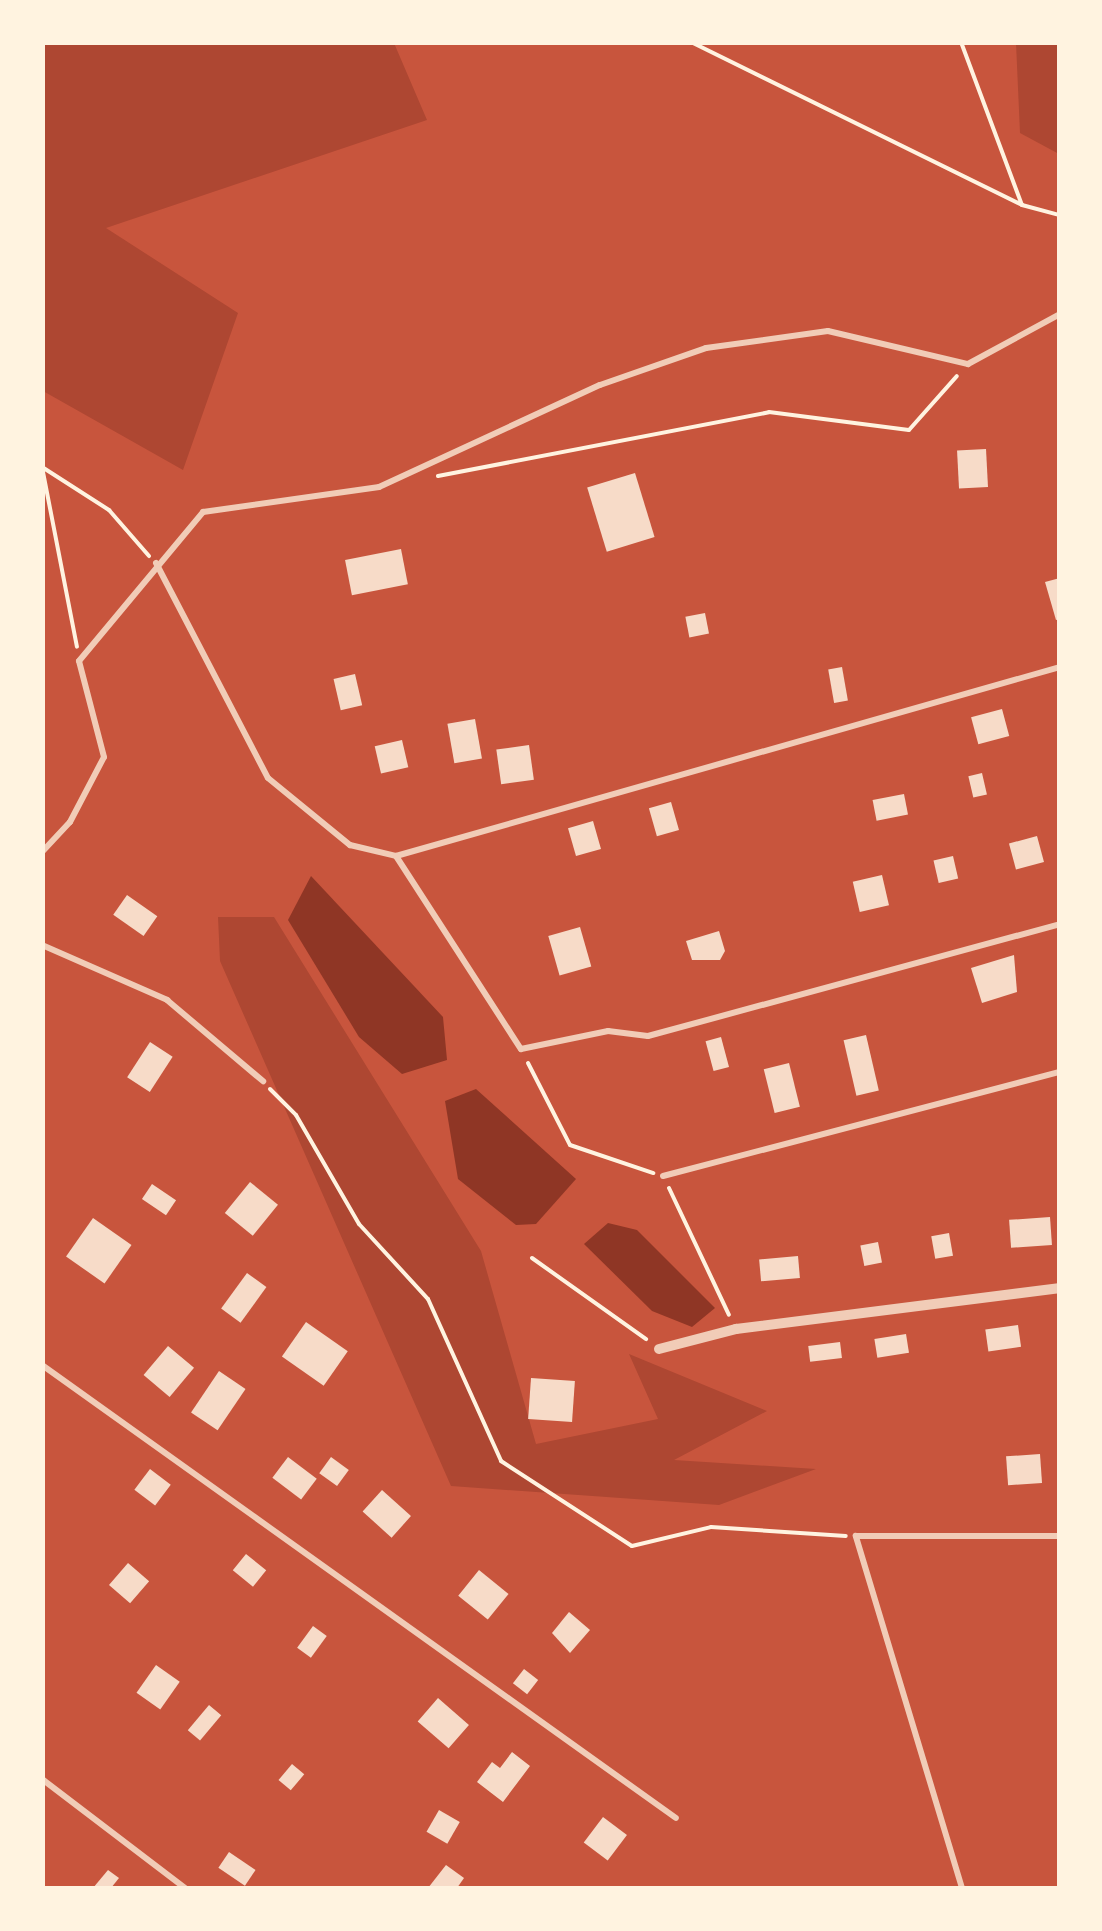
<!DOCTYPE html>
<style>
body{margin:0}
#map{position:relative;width:1102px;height:1931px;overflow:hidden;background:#c8553d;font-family:Georgia,serif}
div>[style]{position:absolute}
.green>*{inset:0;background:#ae4732}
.water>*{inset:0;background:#8f3625}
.building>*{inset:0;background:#f7dbc8;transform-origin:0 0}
.path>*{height:4px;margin:-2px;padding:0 2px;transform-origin:2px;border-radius:2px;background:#fff3e0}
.service>*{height:6px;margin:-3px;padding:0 3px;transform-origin:3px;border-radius:3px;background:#f1ccb7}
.minor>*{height:10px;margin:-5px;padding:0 5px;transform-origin:5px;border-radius:5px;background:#f1ccb7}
span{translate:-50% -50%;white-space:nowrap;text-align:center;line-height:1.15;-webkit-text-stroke:9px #fff3e0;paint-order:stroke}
.frame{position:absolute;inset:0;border:45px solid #fff3e0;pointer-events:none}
</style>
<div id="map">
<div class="green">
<i style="clip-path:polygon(43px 42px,394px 43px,427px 120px,106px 228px,238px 313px,183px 470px,43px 391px)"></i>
<i style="clip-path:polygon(1016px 43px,1059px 43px,1059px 154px,1020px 133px)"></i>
<i style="clip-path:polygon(218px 917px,274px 917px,481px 1251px,536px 1444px,658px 1419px,629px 1354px,767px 1411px,674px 1460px,816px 1469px,719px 1505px,451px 1486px,220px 961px)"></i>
</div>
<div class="water">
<i style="clip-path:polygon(311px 876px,443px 1017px,447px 1060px,402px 1074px,359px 1037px,288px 920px)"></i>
<i style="clip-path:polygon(476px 1089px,576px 1179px,536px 1224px,516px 1225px,458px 1179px,445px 1101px)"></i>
<i style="clip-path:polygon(608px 1223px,637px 1230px,715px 1308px,692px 1327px,652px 1311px,584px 1244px)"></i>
</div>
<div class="building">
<i style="left:986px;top:449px;width:38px;height:29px;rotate:87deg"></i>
<i style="left:635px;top:473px;width:67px;height:50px;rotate:73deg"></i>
<i style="left:401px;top:549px;width:36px;height:57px;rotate:79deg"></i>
<i style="clip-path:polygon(1060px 578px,1060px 619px,1056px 620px,1045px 582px)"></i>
<i style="left:705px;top:613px;width:21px;height:20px;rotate:79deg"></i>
<i style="left:842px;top:667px;width:34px;height:14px;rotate:80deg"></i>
<i style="left:355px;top:674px;width:32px;height:22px;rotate:77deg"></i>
<i style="left:1002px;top:709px;width:28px;height:32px;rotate:75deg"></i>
<i style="left:475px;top:719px;width:40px;height:28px;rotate:80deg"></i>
<i style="left:402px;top:740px;width:28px;height:28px;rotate:77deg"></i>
<i style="left:529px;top:745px;width:35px;height:33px;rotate:82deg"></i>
<i style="left:982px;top:773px;width:22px;height:14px;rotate:77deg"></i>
<i style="left:904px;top:794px;width:21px;height:32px;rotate:79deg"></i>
<i style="left:671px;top:802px;width:29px;height:23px;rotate:74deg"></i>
<i style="left:593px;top:821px;width:29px;height:26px;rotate:74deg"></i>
<i style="left:1037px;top:836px;width:27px;height:29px;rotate:75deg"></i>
<i style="left:953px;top:856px;width:23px;height:20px;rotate:77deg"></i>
<i style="left:882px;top:875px;width:31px;height:30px;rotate:77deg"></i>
<i style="left:127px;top:895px;width:37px;height:24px;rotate:35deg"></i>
<i style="left:580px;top:927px;width:41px;height:33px;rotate:74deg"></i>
<i style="clip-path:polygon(719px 931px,725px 951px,720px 960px,692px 960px,686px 941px)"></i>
<i style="clip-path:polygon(1014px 955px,1017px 992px,982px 1003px,971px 968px)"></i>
<i style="left:866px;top:1035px;width:57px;height:23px;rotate:77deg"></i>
<i style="left:721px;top:1037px;width:31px;height:16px;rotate:75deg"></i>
<i style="left:150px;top:1042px;width:27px;height:42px;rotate:33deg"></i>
<i style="left:789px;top:1063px;width:45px;height:26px;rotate:76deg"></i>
<i style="left:250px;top:1182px;width:36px;height:40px;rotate:39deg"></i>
<i style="left:152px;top:1184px;width:29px;height:18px;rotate:34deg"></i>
<i style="left:1050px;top:1217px;width:28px;height:41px;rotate:86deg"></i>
<i style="left:93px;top:1218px;width:47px;height:47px;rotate:35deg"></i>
<i style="left:949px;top:1233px;width:23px;height:18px;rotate:80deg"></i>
<i style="left:878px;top:1242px;width:21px;height:18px;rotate:79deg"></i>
<i style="left:798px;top:1256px;width:22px;height:39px;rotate:85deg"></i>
<i style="left:247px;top:1273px;width:24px;height:44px;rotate:36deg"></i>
<i style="left:306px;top:1322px;width:51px;height:42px;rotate:35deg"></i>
<i style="left:1018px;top:1325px;width:22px;height:33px;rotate:82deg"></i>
<i style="left:906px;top:1334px;width:19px;height:32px;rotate:81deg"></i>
<i style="left:840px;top:1342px;width:16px;height:32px;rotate:83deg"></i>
<i style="left:168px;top:1346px;width:34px;height:38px;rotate:40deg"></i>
<i style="left:219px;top:1371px;width:32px;height:50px;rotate:34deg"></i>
<i style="left:531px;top:1378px;width:44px;height:41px;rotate:4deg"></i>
<i style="left:1040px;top:1454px;width:29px;height:34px;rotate:86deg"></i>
<i style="left:288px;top:1457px;width:36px;height:26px;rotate:37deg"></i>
<i style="left:331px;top:1457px;width:22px;height:20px;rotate:36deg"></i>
<i style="left:150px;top:1469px;width:26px;height:26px;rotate:37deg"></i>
<i style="left:382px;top:1490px;width:39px;height:29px;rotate:42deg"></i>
<i style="left:246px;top:1554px;width:26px;height:21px;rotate:39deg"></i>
<i style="left:128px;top:1563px;width:28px;height:29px;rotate:41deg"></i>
<i style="left:479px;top:1570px;width:38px;height:33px;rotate:39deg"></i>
<i style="clip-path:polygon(569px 1612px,590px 1630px,570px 1653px,552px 1633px)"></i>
<i style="left:313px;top:1626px;width:17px;height:27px;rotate:36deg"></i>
<i style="left:156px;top:1665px;width:29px;height:34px;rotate:35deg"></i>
<i style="left:524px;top:1669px;width:18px;height:18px;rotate:38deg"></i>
<i style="left:438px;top:1698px;width:41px;height:31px;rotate:41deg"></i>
<i style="left:209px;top:1705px;width:16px;height:33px;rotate:40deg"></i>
<i style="clip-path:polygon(512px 1752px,530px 1766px,503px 1802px,477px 1782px,492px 1762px,500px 1768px)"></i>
<i style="left:292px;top:1764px;width:16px;height:21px;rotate:40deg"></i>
<i style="left:439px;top:1810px;width:24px;height:25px;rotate:30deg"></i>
<i style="left:603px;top:1817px;width:30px;height:32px;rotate:37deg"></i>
<i style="left:229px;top:1852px;width:32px;height:19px;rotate:34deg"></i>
<i style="clip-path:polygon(446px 1865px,464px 1878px,457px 1888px,428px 1888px)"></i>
<i style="clip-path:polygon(108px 1870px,119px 1878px,111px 1888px,93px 1888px)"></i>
</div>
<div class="path">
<i style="left:691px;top:42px;width:369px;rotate:26.2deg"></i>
<i style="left:1022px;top:205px;width:39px;rotate:15deg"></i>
<i style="left:961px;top:42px;width:174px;rotate:69.5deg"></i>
<i style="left:42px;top:467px;width:183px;rotate:79deg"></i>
<i style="left:42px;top:467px;width:80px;rotate:32.7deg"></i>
<i style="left:109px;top:510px;width:61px;rotate:49deg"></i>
<i style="left:438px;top:476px;width:337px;rotate:-10.9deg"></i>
<i style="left:769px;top:412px;width:141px;rotate:7.3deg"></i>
<i style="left:909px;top:430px;width:72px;rotate:-48.4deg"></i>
<i style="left:528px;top:1063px;width:92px;rotate:62.9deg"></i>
<i style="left:570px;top:1145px;width:88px;rotate:18.6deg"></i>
<i style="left:270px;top:1089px;width:37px;rotate:45deg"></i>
<i style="left:296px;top:1115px;width:126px;rotate:60deg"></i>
<i style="left:359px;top:1224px;width:102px;rotate:47.4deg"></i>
<i style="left:428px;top:1299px;width:178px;rotate:65.7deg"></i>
<i style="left:501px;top:1461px;width:156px;rotate:33deg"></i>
<i style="left:632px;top:1546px;width:81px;rotate:-13.5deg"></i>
<i style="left:711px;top:1527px;width:135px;rotate:3.8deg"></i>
<i style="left:669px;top:1188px;width:140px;rotate:64.7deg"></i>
<i style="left:532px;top:1258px;width:140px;rotate:35.4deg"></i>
</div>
<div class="service">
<i style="left:156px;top:563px;width:242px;rotate:62.5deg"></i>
<i style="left:268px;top:778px;width:106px;rotate:39.3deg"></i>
<i style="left:350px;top:845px;width:47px;rotate:13.4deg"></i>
<i style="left:396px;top:856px;width:690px;rotate:-15.89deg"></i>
<i style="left:42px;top:852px;width:41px;rotate:-47deg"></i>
<i style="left:70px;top:822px;width:73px;rotate:-62.4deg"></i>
<i style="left:104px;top:757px;width:99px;rotate:-104.6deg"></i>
<i style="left:79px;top:661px;width:194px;rotate:-50.2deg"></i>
<i style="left:203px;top:512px;width:178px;rotate:-8.1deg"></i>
<i style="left:379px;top:487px;width:243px;rotate:-24.8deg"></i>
<i style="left:600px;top:385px;width:112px;rotate:-19.2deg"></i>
<i style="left:706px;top:348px;width:123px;rotate:-7.9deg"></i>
<i style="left:828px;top:331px;width:144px;rotate:13.3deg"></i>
<i style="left:968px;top:364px;width:105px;rotate:-28.5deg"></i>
<i style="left:396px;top:856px;width:230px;rotate:57.1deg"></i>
<i style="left:521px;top:1049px;width:89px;rotate:-11.7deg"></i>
<i style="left:608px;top:1031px;width:40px;rotate:7.1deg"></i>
<i style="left:648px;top:1036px;width:427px;rotate:-15.2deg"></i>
<i style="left:42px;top:945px;width:137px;rotate:23.7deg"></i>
<i style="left:167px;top:1000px;width:126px;rotate:40.2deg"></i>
<i style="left:663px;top:1176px;width:410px;rotate:-14.7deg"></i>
<i style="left:42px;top:1365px;width:779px;rotate:35.55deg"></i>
<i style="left:42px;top:1779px;width:180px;rotate:37.3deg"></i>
<i style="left:962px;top:1888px;width:368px;rotate:-106.8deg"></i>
<i style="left:856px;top:1536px;width:204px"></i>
</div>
<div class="minor">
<i style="left:659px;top:1349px;width:80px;rotate:-14.6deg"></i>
<i style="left:736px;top:1329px;width:327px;rotate:-7.2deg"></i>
</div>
<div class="frame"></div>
</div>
